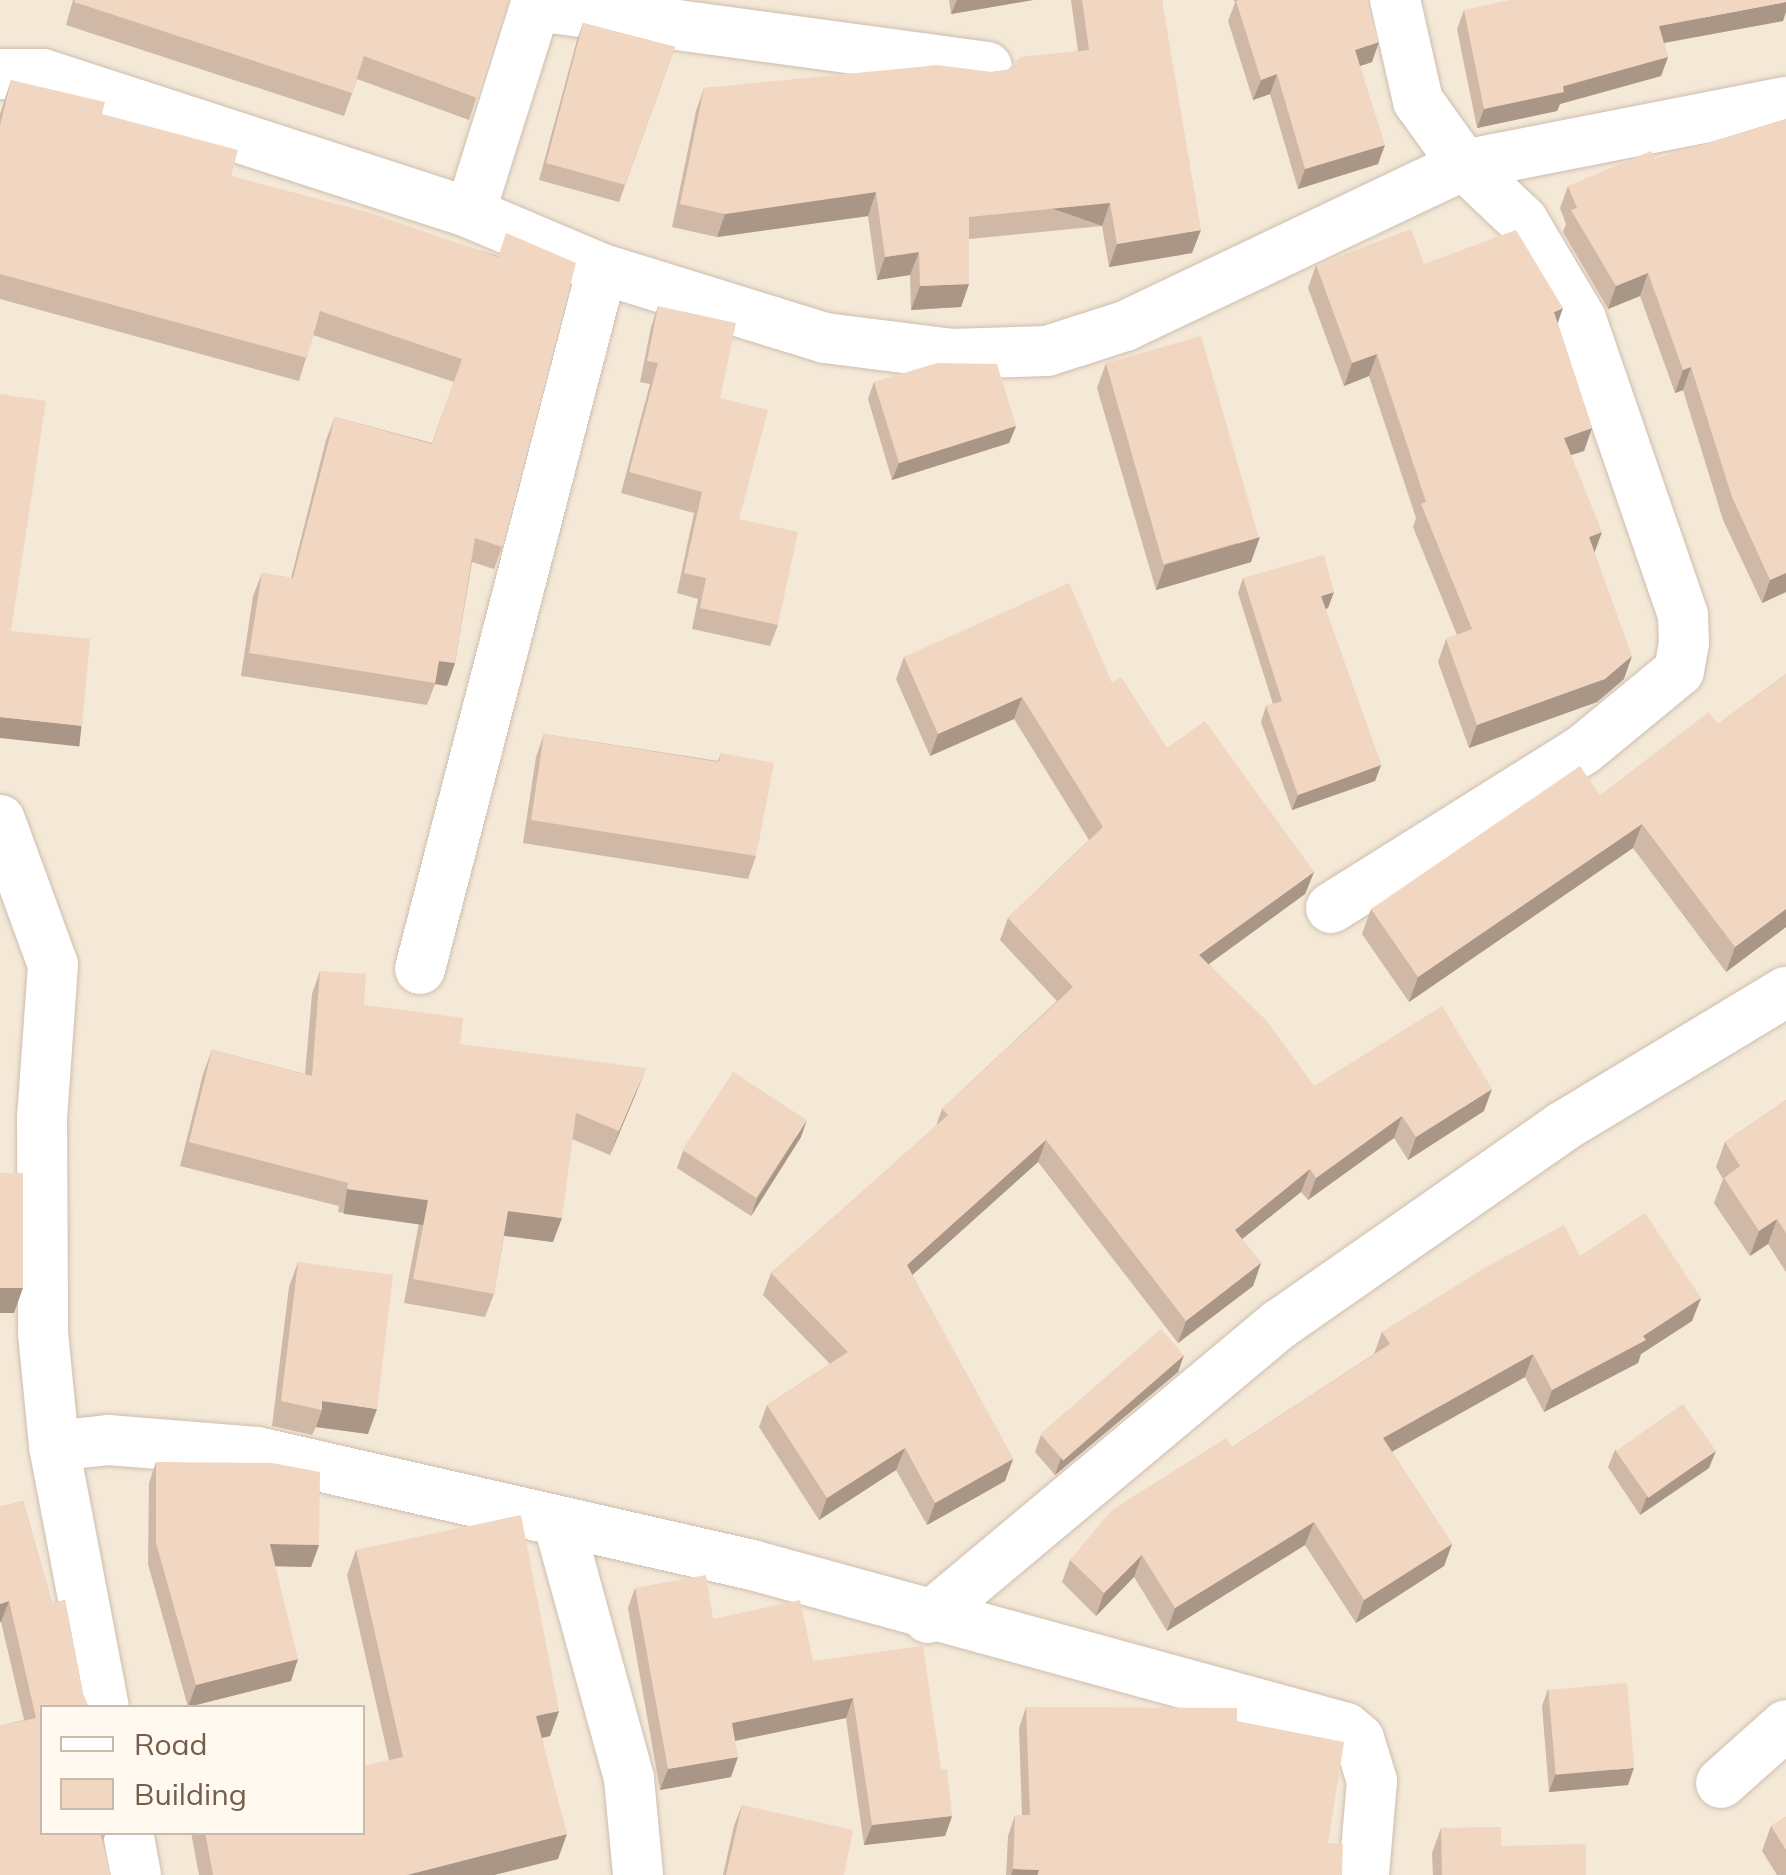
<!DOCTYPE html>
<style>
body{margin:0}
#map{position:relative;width:1786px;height:1875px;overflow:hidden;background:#fcf5e9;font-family:Mulish,sans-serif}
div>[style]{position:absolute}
.residential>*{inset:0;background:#f4e8d7}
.roads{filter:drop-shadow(0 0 2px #cebeaf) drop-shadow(0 0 2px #cebeaf)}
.minor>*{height:50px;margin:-25px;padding:0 25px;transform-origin:25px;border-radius:25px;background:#fff}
.wall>*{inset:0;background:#cfb8a6}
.shaded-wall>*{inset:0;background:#a99687;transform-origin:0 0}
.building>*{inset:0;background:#f1d6c1;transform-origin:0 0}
span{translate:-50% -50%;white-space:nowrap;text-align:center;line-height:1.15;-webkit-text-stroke:9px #fff9ef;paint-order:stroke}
.legend{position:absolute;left:40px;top:1705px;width:325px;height:130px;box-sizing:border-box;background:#fff9ef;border:2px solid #c8bbae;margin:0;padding:12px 18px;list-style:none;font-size:30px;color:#765d4d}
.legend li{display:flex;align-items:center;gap:20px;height:50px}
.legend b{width:50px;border:2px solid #c8bbae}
</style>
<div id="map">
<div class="residential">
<i style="clip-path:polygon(evenodd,0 0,1786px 0,1786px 1875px,0 1875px,0 0,42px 1708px,362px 1708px,362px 1832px,42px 1832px,42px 1708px)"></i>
</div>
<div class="roads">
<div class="minor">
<i style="left:537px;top:6px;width:454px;rotate:7.7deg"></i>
<i style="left:0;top:74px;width:43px"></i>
<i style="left:43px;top:74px;width:449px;rotate:18deg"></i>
<i style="left:470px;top:213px;width:143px;rotate:23deg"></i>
<i style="left:602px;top:269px;width:233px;rotate:17.2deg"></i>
<i style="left:825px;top:338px;width:127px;rotate:7.2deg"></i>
<i style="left:951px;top:354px;width:96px;rotate:-1.8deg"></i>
<i style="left:1047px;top:351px;width:82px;rotate:-17.8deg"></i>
<i style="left:1125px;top:326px;width:375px;rotate:-25.4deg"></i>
<i style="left:1464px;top:165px;width:328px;rotate:-11.1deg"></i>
<i style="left:470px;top:213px;width:223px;rotate:-72.5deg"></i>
<i style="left:0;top:820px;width:154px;rotate:69.9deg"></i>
<i style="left:53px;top:965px;width:152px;rotate:94.1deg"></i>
<i style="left:42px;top:1117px;width:216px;rotate:89.7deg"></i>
<i style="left:43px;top:1333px;width:114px;rotate:84.4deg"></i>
<i style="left:54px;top:1446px;width:267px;rotate:79.2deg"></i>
<i style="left:1331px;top:908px;width:297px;rotate:-32.1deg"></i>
<i style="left:1583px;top:750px;width:124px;rotate:-39.5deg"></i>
<i style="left:1679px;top:671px;width:28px;rotate:-80deg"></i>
<i style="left:1684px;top:643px;width:28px;rotate:-92deg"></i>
<i style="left:1683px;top:615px;width:313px;rotate:-109deg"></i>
<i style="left:1581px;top:319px;width:114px;rotate:-120.6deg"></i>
<i style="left:1523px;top:221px;width:81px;rotate:-136.5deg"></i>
<i style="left:1464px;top:165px;width:79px;rotate:-125.7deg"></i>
<i style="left:1418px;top:101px;width:104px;rotate:-102.8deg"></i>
<i style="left:420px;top:969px;width:723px;rotate:-75.43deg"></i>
<i style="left:54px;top:1446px;width:54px;rotate:-6.3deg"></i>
<i style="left:108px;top:1440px;width:149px;rotate:4.6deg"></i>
<i style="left:257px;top:1452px;width:508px;rotate:12.86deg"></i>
<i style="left:752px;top:1565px;width:616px;rotate:15.34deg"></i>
<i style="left:1346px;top:1728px;width:17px;rotate:40deg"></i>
<i style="left:1359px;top:1739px;width:44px;rotate:72.8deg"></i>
<i style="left:1372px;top:1781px;width:94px;rotate:94.9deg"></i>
<i style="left:559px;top:1524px;width:264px;rotate:74.6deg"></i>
<i style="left:629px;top:1779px;width:96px;rotate:84.6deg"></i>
<i style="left:928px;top:1618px;width:459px;rotate:-39.9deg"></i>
<i style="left:1280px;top:1324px;width:344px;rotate:-34.9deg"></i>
<i style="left:1562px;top:1127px;width:262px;rotate:-31.1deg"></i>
<i style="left:1721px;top:1783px;width:87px;rotate:-41.7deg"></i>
<i style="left:128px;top:1832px;width:44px;rotate:79.5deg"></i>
</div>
</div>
<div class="wall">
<i style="clip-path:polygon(73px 0,508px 0,469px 120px,357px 79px,344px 116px,66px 25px)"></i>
<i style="clip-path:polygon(949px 0,1033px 0,951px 14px)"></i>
<i style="clip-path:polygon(1071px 0,1162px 0,1192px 253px,1109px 267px,1102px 226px,969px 239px,969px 284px,961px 307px,911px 310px,910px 275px,877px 280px,868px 216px,717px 237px,672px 227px,696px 111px,704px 88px,992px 72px,1007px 70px,1078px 51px)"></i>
<i style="clip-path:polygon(1234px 0,1366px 0,1372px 62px,1360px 66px,1378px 164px,1298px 189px,1270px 94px,1253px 100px,1228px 21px,1235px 3px)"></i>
<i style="clip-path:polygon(1464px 10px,1783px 21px,1664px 43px,1668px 57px,1661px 76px,1560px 104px,1557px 111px,1477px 128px,1457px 29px)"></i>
<i style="clip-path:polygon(583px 23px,675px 47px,619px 202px,539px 180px,577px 40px)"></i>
<i style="clip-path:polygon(11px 80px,102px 114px,231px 176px,498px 256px,502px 547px,494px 569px,472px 562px,455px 663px,447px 686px,435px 684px,427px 705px,241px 676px,253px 596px,262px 573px,291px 578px,326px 440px,335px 417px,432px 443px,454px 382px,313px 335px,299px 381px,0 299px,0 114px)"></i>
<i style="clip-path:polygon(1786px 119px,1786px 592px,1762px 603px,1723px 520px,1683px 390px,1675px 393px,1640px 296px,1608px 309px,1563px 232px,1566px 224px,1560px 208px,1568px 186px)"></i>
<i style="clip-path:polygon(1424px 264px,1558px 324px,1592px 428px,1584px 451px,1571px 455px,1624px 679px,1597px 702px,1469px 748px,1438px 662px,1446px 639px,1457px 635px,1413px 527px,1416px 518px,1369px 376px,1344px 386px,1308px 288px,1316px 265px)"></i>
<i style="clip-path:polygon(658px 306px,720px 398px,739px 519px,778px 625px,770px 646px,692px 629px,698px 599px,677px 593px,694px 513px,621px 493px,650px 384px,640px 382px,651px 327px)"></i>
<i style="clip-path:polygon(1106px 363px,1251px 562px,1156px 590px,1097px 388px)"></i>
<i style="clip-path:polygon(874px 382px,1016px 426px,1009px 443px,892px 480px,868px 399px)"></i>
<i style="clip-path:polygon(1243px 578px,1328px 608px,1325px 609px,1381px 765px,1375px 781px,1292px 810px,1261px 722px,1266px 706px,1273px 704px,1238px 593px)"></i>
<i style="clip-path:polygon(904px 657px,1112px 683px,1167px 748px,1314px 872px,1305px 894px,1209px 964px,1314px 1086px,1484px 1111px,1408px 1160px,1394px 1138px,1308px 1200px,1301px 1192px,1242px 1239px,1261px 1263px,1253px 1286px,1178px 1343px,1038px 1162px,912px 1275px,1013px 1459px,1005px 1481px,927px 1525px,896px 1470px,819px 1520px,759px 1427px,767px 1405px,830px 1364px,763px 1295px,771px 1273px,936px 1126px,942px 1109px,1057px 1001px,1000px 940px,1008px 918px,1089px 840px,1014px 719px,930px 756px,896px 679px)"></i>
<i style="clip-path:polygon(1786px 674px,1786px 927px,1726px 972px,1633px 848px,1409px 1002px,1362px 934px,1371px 909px,1600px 795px,1718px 724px)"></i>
<i style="clip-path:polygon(544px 734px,718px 761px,721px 753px,756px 856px,748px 879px,523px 843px,536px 757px)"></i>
<i style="clip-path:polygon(320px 971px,364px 1005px,460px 1044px,637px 1091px,610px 1155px,572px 1139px,553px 1242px,504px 1236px,494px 1294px,485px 1317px,404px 1303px,419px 1223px,338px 1212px,339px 1206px,180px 1166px,203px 1074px,212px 1050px,305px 1074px,312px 994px)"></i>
<i style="clip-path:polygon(1786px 1100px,1786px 1272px,1768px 1244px,1750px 1256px,1714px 1203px,1723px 1179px,1716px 1167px,1725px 1142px)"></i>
<i style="clip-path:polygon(801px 1137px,751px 1216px,677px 1168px,683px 1151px)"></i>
<i style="clip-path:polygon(1580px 1256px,1701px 1298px,1692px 1321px,1641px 1354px,1638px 1363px,1544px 1412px,1525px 1377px,1392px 1452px,1452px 1544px,1444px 1566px,1356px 1623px,1305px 1545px,1167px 1631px,1134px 1577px,1096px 1616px,1062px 1582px,1070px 1560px,1232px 1447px,1374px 1354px,1382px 1332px)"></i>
<i style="clip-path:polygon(298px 1262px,368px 1434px,316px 1427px,312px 1435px,272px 1426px,289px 1287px)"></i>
<i style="clip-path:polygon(1184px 1355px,1178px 1372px,1055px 1475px,1035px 1452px,1041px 1435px)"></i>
<i style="clip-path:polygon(1615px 1450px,1709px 1468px,1640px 1515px,1608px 1467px)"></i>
<i style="clip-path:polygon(156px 1462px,319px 1545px,311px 1567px,275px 1566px,291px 1681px,188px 1707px,148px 1564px,149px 1483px)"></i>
<i style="clip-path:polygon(23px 1501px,52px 1603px,65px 1600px,83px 1694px,89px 1708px,42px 1708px,42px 1832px,106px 1832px,103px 1842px,111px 1875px,0 1875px,0 1726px,24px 1720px,1px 1622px,0 1622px,0 1507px)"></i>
<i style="clip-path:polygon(356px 1550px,559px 1711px,550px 1736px,542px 1738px,558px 1859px,494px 1875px,199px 1875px,191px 1832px,362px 1832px,389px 1760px,347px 1575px)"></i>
<i style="clip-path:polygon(635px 1588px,813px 1661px,941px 1769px,952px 1816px,945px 1836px,864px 1845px,846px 1718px,735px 1741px,731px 1777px,660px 1790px,628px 1608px)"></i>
<i style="clip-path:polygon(1548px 1689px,1628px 1785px,1549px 1792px,1542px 1706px)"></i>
<i style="clip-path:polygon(1026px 1707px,1237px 1721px,1328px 1843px,1342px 1875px,1006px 1875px,1008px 1836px,1015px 1815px,1022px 1815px,1019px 1728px)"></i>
<i style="clip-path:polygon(742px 1805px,844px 1875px,723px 1875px,734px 1826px)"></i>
<i style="clip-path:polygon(1786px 1817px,1786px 1875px,1777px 1875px,1762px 1851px,1771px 1826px)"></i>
<i style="clip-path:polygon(1441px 1828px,1501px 1846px,1586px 1875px,1433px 1875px,1432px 1853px)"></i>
</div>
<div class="shaded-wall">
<i style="clip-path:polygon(957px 0,1033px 0,951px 14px)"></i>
<i style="clip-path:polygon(1786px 2px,1786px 12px,1783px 21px,1652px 45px,1659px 26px)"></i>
<i style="clip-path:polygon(1379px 42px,1372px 62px,1348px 70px,1355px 50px)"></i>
<i style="clip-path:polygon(1668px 57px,1661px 76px,1560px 104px,1557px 111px,1477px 128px,1484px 109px)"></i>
<i style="clip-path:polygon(1277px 74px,1270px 94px,1253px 100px,1261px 80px)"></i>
<i style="clip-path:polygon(1385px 145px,1378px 164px,1298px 189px,1305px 169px)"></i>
<i style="clip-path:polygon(876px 192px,868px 216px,717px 237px,725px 214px)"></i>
<i style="left:1110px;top:203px;width:24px;height:142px;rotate:109deg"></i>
<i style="clip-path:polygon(1201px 230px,1192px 253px,1109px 267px,1117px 244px)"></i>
<i style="clip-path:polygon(919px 252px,910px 275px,877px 280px,885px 257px)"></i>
<i style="clip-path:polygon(1648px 273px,1640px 296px,1608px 309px,1616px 286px)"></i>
<i style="clip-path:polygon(969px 284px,961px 307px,911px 310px,920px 286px)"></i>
<i style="clip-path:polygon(1563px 308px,1555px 331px,1554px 312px)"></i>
<i style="clip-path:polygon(1377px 354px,1369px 376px,1344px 386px,1352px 363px)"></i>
<i style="clip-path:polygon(1691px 367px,1683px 390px,1675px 393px,1683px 370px)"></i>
<i style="clip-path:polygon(1016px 426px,1009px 443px,892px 480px,899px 463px)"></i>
<i style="clip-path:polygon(1592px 428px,1584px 451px,1555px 460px,1564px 438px)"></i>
<i style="clip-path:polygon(1602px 532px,1594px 554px,1589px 537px)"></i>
<i style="clip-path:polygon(1260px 537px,1251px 562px,1156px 590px,1165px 565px)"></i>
<i style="clip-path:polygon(1786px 573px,1786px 592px,1762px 603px,1770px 580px)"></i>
<i style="clip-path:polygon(1334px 592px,1328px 608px,1315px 612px,1321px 596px)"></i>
<i style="clip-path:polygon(1632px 656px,1624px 679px,1597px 702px,1469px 748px,1477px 725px)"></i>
<i style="clip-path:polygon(439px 661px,455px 663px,447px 686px,435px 684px)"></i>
<i style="clip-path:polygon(1022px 697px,1014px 719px,930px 756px,938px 734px)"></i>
<i style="left:0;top:717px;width:82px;height:21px;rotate:6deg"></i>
<i style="clip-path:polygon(1381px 765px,1375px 781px,1292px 810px,1298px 795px)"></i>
<i style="clip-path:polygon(1642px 824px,1633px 848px,1409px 1002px,1418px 977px)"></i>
<i style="clip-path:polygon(1314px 872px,1305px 894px,1191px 977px,1199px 955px)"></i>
<i style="clip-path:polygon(1786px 909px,1786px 927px,1726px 972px,1735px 947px)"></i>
<i style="clip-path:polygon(646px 1068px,637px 1091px,610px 1155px,619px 1131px)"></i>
<i style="clip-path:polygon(1492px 1089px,1484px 1111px,1408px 1160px,1416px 1137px)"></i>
<i style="clip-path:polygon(1402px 1116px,1394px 1138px,1308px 1200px,1316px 1178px)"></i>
<i style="clip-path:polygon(807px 1120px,801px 1137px,751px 1216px,757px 1199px)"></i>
<i style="clip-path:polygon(1046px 1140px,1038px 1162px,899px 1287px,907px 1265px)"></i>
<i style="clip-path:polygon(1310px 1169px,1301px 1192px,1226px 1252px,1235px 1230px)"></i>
<i style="left:347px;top:1189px;width:82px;height:25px;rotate:8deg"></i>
<i style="clip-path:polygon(508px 1211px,562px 1218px,553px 1242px,499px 1235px)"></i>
<i style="clip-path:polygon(1777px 1219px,1768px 1244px,1750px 1256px,1759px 1231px)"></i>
<i style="clip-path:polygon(1261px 1263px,1253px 1286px,1178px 1343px,1186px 1321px)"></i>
<i style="clip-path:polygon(0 1288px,23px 1288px,14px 1313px,0 1313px)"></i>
<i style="clip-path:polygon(1701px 1298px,1692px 1321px,1641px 1354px,1638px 1363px,1544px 1412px,1552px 1390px,1643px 1336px)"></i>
<i style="clip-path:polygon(1533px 1354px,1525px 1377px,1375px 1461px,1383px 1438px)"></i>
<i style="clip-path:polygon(1184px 1355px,1178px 1372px,1055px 1475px,1061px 1458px)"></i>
<i style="clip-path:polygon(322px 1401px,377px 1409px,368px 1434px,316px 1427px,322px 1410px)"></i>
<i style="clip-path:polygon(905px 1448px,896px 1470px,819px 1520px,827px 1498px)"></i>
<i style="clip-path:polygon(1716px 1451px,1709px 1468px,1640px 1515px,1646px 1498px)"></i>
<i style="clip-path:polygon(1013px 1459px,1005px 1481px,927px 1525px,935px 1503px)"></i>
<i style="clip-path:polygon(1314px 1522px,1305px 1545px,1167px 1631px,1175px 1608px)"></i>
<i style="clip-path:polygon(270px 1544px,319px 1545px,311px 1567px,262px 1566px)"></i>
<i style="clip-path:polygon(1452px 1544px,1444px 1566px,1356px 1623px,1364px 1600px)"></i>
<i style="clip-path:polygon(1142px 1555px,1134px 1577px,1096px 1616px,1104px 1593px)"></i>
<i style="clip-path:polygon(9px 1601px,1px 1622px,0 1622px,0 1604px)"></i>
<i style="clip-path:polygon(298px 1659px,291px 1681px,188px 1707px,196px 1685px)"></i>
<i style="clip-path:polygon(853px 1698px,846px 1718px,724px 1743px,732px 1723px)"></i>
<i style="clip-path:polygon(559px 1711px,550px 1736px,527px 1741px,536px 1716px)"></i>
<i style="clip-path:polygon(738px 1757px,731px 1777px,660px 1790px,668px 1769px)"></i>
<i style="clip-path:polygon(1634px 1768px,1628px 1785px,1549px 1792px,1555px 1775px)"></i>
<i style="clip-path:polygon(952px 1816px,945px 1836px,864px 1845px,872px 1825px)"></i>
<i style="clip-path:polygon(567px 1834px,558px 1859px,494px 1875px,407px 1875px)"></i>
<i style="clip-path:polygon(1013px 1869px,1039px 1870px,1037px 1875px,1011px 1875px)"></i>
</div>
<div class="building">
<i style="clip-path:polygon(75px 0,508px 0,477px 98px,364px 56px,352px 93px,74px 2px)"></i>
<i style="clip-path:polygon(1082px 0,1162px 0,1201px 230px,1117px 244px,1110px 203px,969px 217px,969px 284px,920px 286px,919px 252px,885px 257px,876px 192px,725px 214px,680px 204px,704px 88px,937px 65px,992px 72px,1007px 70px,1020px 57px,1089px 50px)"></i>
<i style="clip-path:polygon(1239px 0,1366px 0,1379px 42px,1355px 50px,1385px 145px,1305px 169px,1277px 74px,1261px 80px,1236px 1px)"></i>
<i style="clip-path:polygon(1510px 0,1786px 0,1786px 2px,1659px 26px,1668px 57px,1563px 86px,1564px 92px,1484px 109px,1464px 10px)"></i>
<i style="clip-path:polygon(583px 23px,675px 47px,625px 185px,546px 163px)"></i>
<i style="clip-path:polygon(11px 80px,105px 102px,102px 114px,238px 150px,231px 176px,371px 213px,498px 257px,506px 233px,576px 263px,502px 547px,475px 538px,455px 663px,439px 661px,435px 683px,249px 653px,262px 573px,293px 578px,335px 417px,432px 444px,462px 359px,320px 311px,307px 358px,0 274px,0 126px)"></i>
<i style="clip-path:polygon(1786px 119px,1786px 573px,1770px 580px,1732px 497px,1691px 367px,1683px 370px,1648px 273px,1616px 286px,1571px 210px,1577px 208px,1568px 186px,1651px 151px,1655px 159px)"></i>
<i style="clip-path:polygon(1411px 229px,1424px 264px,1516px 230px,1563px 308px,1554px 312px,1592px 428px,1564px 438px,1602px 532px,1589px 537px,1632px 656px,1605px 679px,1477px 725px,1446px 639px,1472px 629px,1421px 504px,1426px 502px,1377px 354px,1352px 363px,1316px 265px)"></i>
<i style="clip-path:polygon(658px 306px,736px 323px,720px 398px,768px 410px,739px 519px,798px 532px,778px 625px,700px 608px,706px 578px,684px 573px,702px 492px,629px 472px,658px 363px,647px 361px)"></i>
<i style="left:1201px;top:336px;width:209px;height:99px;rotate:74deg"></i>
<i style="clip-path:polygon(937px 363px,997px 364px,1016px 426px,899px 463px,874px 382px)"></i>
<i style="clip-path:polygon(0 394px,46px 401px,11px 631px,90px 639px,82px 726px,0 717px)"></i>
<i style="clip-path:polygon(1324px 555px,1334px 592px,1321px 596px,1381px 765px,1298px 795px,1266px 706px,1282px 701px,1243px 578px)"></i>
<i style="clip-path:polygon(1069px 583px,1112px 683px,1121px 677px,1167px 748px,1205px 721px,1314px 872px,1199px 955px,1266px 1020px,1314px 1086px,1442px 1006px,1492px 1089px,1416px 1137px,1402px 1116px,1316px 1178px,1310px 1169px,1235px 1230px,1261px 1263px,1186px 1321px,1046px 1140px,907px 1265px,1013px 1459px,935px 1503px,905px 1448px,827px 1498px,767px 1405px,848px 1352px,771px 1273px,948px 1115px,942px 1109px,1073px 987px,1008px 918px,1103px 827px,1022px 697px,938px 734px,904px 657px)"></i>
<i style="clip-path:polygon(1786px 674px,1786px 909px,1735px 947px,1642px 824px,1418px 977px,1371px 909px,1580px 766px,1600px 795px,1709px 712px,1718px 724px)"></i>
<i style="clip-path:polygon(544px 734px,719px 762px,721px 753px,774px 763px,756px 856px,531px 820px)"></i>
<i style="clip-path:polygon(320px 971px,366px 974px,364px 1005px,463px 1018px,460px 1044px,646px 1068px,619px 1131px,576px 1113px,562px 1218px,508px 1211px,494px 1294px,413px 1279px,428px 1200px,347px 1189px,348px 1183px,189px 1142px,212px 1050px,312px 1076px)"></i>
<i style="left:733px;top:1072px;width:88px;height:93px;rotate:33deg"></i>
<i style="clip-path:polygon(1786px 1100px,1786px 1233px,1777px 1219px,1759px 1231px,1724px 1178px,1740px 1166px,1725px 1142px)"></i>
<i style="left:0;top:1173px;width:23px;height:115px"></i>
<i style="clip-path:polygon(1645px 1213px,1701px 1298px,1643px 1336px,1646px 1340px,1552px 1390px,1533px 1354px,1383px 1438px,1452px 1544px,1364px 1600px,1314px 1522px,1175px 1608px,1142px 1555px,1104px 1593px,1070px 1560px,1112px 1510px,1226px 1438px,1232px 1447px,1390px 1344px,1382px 1332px,1488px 1266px,1564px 1225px,1580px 1256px)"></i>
<i style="clip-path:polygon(298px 1262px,393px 1275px,377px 1409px,322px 1401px,322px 1410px,281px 1401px)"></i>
<i style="left:1161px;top:1329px;width:35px;height:160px;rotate:49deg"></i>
<i style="left:1683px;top:1404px;width:57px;height:82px;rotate:55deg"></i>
<i style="clip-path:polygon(156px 1462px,272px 1463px,320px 1472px,319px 1545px,270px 1544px,298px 1659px,196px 1685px,156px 1543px)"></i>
<i style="clip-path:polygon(23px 1501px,52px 1603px,65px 1600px,83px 1694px,89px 1708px,42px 1708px,42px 1832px,100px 1832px,111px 1875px,0 1875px,0 1726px,36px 1718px,9px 1601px,0 1604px,0 1507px)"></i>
<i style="clip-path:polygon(521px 1515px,559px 1711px,536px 1716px,567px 1834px,407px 1875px,213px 1875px,205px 1832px,362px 1832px,362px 1766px,403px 1757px,356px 1550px)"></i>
<i style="clip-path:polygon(706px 1575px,713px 1619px,800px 1600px,813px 1661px,923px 1646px,941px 1769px,947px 1769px,952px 1816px,872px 1825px,853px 1698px,732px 1723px,738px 1757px,668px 1769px,635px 1588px)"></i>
<i style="left:1627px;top:1683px;width:85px;height:79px;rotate:85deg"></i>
<i style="clip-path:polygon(1026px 1707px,1237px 1708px,1237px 1721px,1344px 1742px,1328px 1843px,1343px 1844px,1342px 1875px,1038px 1875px,1039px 1870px,1013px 1869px,1015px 1815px,1030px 1815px)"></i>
<i style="clip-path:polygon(742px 1805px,853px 1830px,844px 1875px,726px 1875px)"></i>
<i style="clip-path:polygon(1786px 1817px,1786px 1850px,1771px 1826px)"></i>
<i style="clip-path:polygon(1501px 1827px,1501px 1846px,1586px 1844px,1586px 1875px,1442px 1875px,1441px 1828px)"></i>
</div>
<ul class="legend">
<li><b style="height:12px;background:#fff"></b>Road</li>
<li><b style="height:28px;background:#f1d6c1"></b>Building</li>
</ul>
</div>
